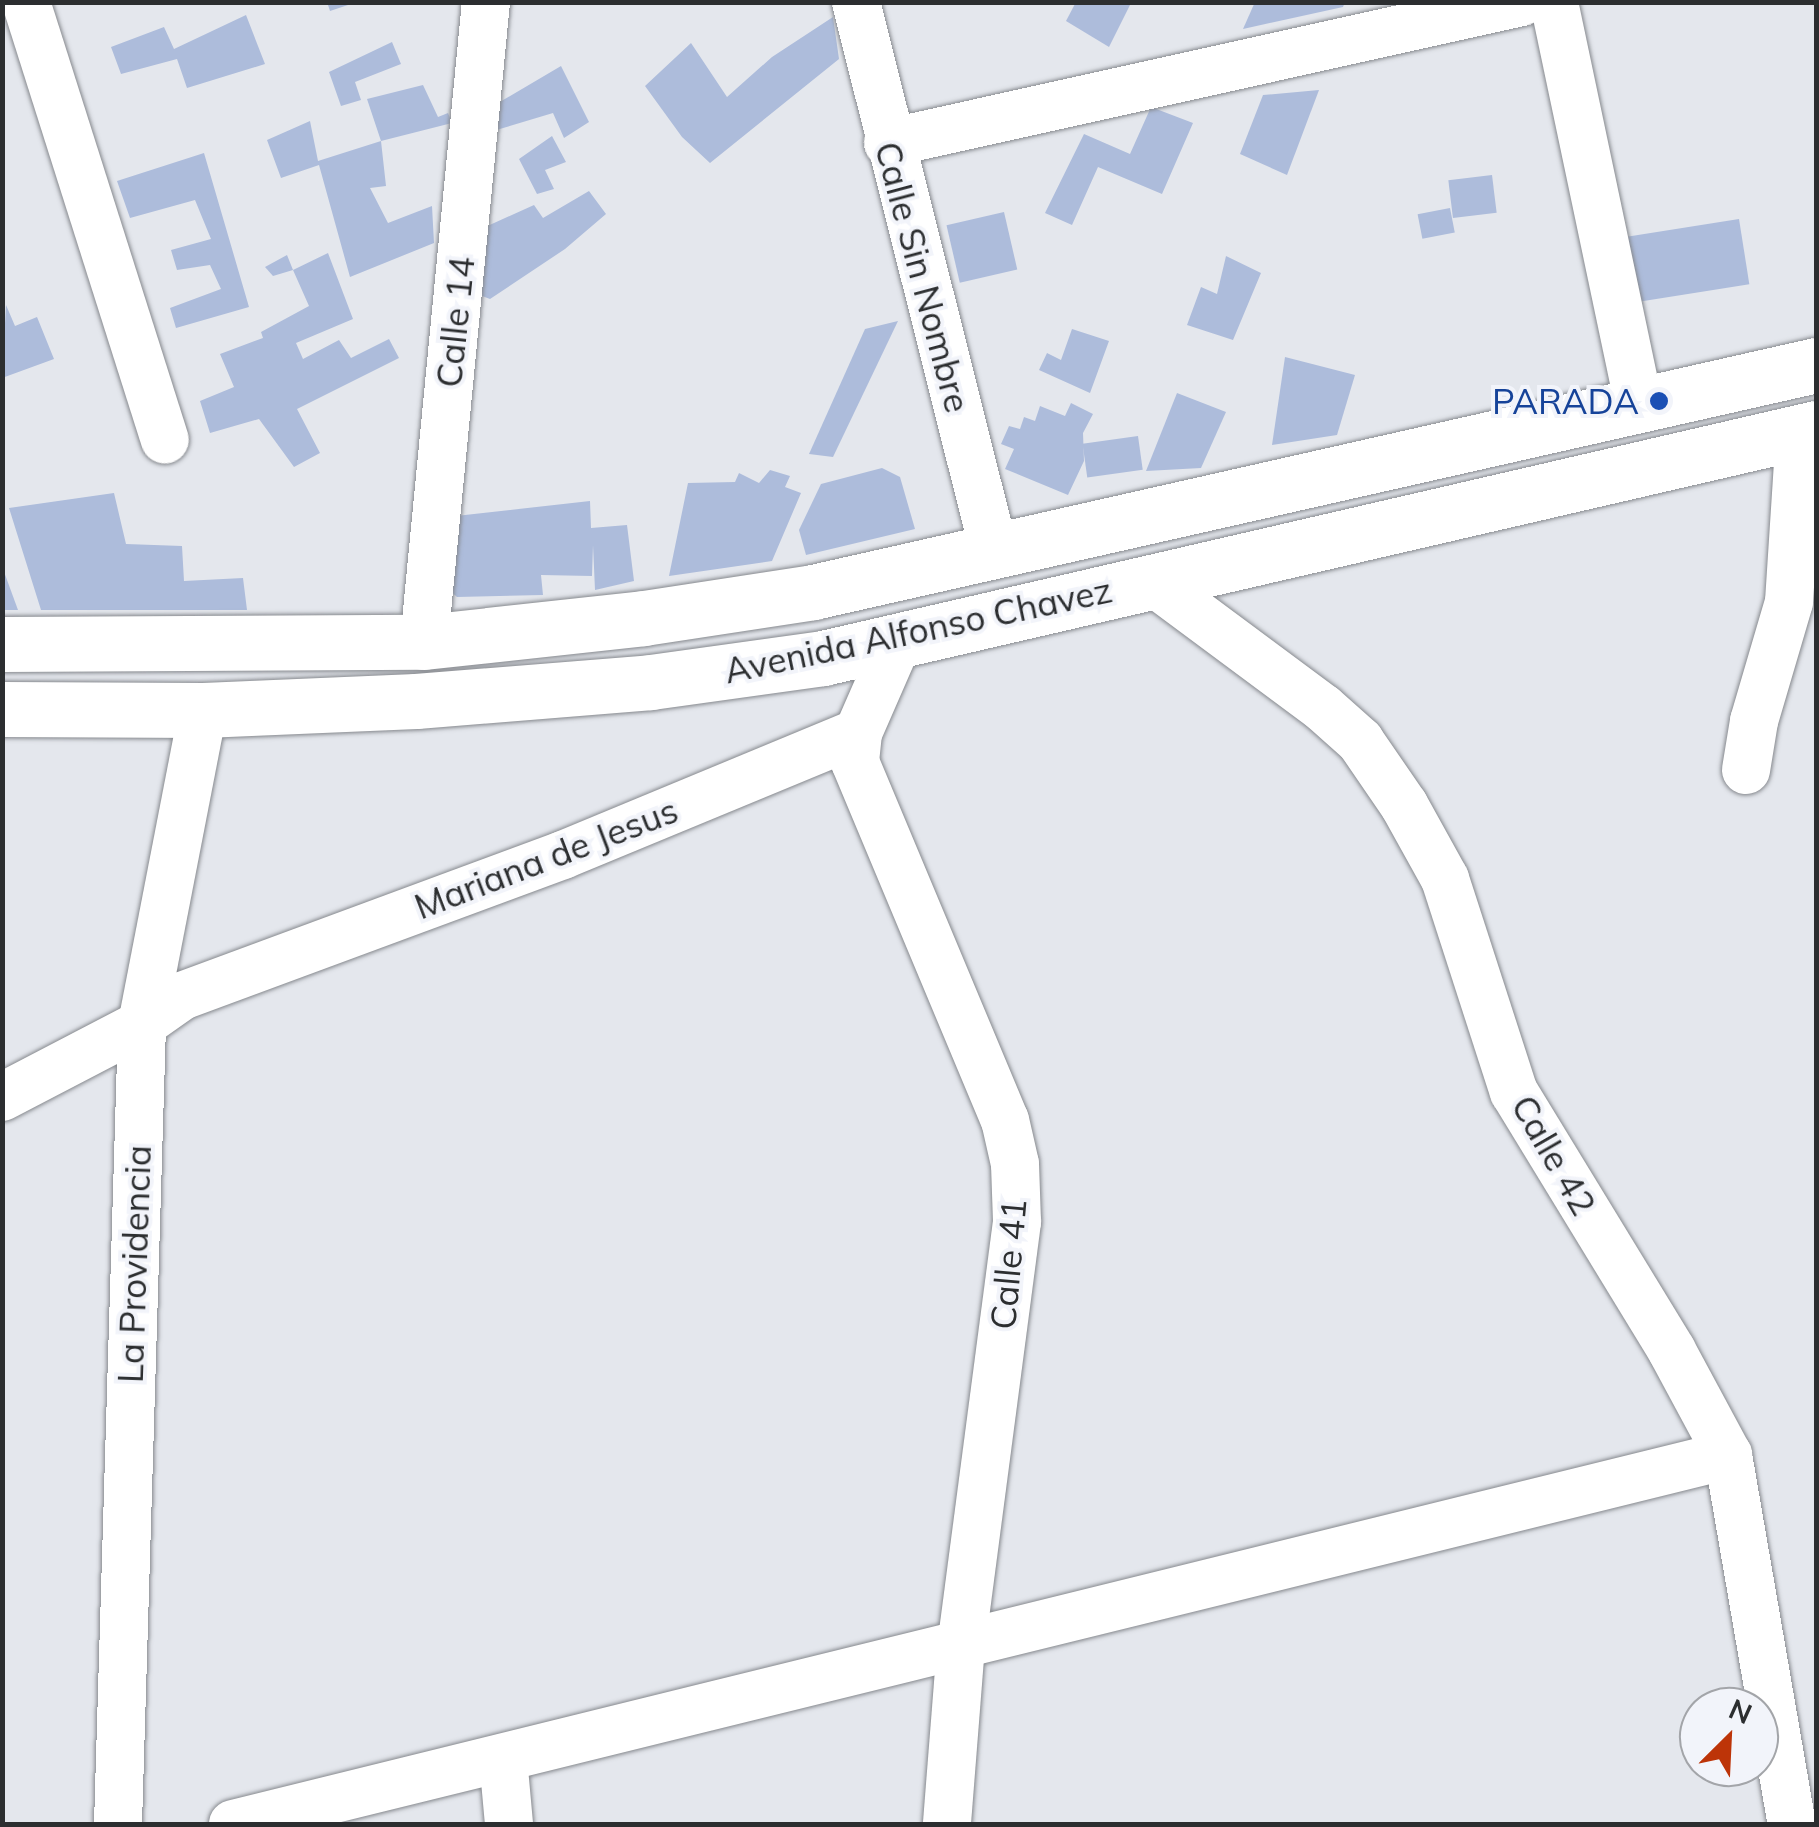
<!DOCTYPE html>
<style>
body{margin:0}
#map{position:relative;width:1819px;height:1827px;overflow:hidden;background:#e4e7ed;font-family:Mulish,sans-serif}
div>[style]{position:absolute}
.building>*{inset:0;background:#adbcdb;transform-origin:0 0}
.roads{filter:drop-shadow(0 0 2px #86898e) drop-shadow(0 0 2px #86898e)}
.minor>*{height:48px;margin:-24px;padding:0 24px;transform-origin:24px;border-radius:24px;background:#fff}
.major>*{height:55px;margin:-27.5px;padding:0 27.5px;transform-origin:27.5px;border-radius:27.5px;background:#fff}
.dots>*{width:28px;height:28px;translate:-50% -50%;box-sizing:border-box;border:5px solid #f2f4fa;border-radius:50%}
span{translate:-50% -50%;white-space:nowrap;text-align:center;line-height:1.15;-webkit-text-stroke:8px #f2f4fa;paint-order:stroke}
.street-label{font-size:35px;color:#2c2e30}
.transit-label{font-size:35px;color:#164399}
.right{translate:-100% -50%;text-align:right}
.frame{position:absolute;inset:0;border:5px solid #2c2e30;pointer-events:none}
.north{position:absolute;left:1679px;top:1687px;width:100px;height:100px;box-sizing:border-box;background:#f2f4fa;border:2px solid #a3a5a9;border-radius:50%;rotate:24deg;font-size:28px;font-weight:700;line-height:40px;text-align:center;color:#2c2e30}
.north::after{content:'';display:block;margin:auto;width:35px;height:45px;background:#bd3408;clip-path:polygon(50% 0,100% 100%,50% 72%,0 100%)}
</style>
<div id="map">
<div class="building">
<i style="clip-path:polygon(327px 2px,354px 2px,354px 3px,330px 11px)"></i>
<i style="clip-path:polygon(1076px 2px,1130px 5px,1109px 47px,1066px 21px)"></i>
<i style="clip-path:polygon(1255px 2px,1345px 2px,1343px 7px,1243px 29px)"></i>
<i style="clip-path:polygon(246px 15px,265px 64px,187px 88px,177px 59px,121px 74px,111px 47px,164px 27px,174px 49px)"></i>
<i style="clip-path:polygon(833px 17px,839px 59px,710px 163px,682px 137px,645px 86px,691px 43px,727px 97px,772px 57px)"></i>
<i style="clip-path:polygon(392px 42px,401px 64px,355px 82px,361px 100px,341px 106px,329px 72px)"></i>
<i style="clip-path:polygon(561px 66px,589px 122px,564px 138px,553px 113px,493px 131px,498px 103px)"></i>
<i style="clip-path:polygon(423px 85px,438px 117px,448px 113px,452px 123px,381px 141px,386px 186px,370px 188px,388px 223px,432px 206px,434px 243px,350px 277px,319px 165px,281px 178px,267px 140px,310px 121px,318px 161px,381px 141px,367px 99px)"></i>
<i style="clip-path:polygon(1319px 90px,1287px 175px,1240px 154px,1263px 95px)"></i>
<i style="clip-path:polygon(1151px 107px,1193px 123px,1162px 194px,1098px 167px,1072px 225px,1045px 213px,1084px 134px,1130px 154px)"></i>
<i style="clip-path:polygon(552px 136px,566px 162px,545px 170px,554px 189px,537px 194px,519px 159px)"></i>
<i style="clip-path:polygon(204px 153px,249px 307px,176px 328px,170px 308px,221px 289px,210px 265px,177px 270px,171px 250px,211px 239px,195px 200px,130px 218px,117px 181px)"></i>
<i style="left:1492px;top:175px;width:38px;height:44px;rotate:83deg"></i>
<i style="clip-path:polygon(589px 191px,606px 214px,565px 249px,490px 299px,477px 294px,483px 228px,534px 205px,543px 218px)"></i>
<i style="left:1450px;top:208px;width:25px;height:33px;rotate:79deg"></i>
<i style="left:1004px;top:212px;width:59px;height:59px;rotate:77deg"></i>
<i style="left:1739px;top:219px;width:66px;height:123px;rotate:81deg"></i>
<i style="clip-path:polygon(328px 253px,353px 319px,296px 343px,303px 359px,339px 340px,351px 358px,389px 339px,399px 358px,297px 409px,320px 453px,294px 467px,259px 419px,210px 433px,200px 401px,234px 387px,220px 354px,263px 338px,261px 332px,309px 306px,293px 270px)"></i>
<i style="clip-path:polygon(287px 255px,293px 270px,273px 276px,265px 267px)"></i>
<i style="clip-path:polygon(1226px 256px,1261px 273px,1233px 340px,1187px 325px,1201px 287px,1217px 294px)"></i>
<i style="clip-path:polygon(6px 305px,15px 326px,37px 317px,54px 359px,2px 378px)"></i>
<i style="clip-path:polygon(898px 321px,833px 457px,809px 454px,865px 329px)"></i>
<i style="clip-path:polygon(1072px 329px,1109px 341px,1090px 393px,1039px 370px,1047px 353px,1061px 360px)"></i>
<i style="clip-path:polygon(1285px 357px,1355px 375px,1337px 435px,1272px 445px)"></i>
<i style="clip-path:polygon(1177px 393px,1226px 412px,1201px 468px,1146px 471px)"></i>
<i style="clip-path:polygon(1071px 403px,1093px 414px,1083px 433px,1084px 461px,1068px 495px,1005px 469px,1014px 449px,1001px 444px,1009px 426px,1020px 429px,1024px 417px,1035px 421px,1040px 406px,1065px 416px)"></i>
<i style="left:1138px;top:436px;width:34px;height:56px;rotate:82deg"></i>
<i style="clip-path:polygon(882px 468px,900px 477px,915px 529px,806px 555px,799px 530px,821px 484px)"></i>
<i style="clip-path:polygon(770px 470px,790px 476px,785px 487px,801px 493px,772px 561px,669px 576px,688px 483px,735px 482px,739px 473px,759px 483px)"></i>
<i style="clip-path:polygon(114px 493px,126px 544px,182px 546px,184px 581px,243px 578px,247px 610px,41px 610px,9px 508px)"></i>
<i style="clip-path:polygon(590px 501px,591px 528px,627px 525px,634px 581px,595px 590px,593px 545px,592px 576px,541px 575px,543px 595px,457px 597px,447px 588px,456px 516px)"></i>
<i style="clip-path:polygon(2px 569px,3px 569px,18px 610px,2px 610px)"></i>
</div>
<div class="roads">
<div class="minor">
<i style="left:26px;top:2px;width:459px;rotate:72.4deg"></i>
<i style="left:856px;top:2px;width:566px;rotate:75.89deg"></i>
<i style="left:1554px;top:2px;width:413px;rotate:78.1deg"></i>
<i style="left:888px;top:143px;width:649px;rotate:-12.54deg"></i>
<i style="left:1152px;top:581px;width:213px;rotate:36.6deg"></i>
<i style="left:1323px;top:708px;width:50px;rotate:41.7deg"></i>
<i style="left:1360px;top:741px;width:78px;rotate:55.5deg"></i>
<i style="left:1404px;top:805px;width:85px;rotate:61deg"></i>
<i style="left:1445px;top:879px;width:224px;rotate:72.1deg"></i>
<i style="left:1514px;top:1092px;width:303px;rotate:58.6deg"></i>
<i style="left:1672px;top:1351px;width:118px;rotate:61.7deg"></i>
<i style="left:1728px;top:1455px;width:375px;rotate:80.2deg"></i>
<i style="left:899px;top:639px;width:103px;rotate:113.6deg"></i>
<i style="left:858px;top:733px;width:29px;rotate:96deg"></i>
<i style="left:855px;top:762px;width:388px;rotate:67.3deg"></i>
<i style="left:1005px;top:1120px;width:45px;rotate:77.2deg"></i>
<i style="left:1015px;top:1164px;width:58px;rotate:88deg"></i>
<i style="left:1017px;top:1222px;width:427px;rotate:97.5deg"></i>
<i style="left:961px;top:1645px;width:180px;rotate:94.5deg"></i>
<i style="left:424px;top:642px;width:643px;rotate:-84.47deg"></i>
<i style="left:1746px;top:770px;width:50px;rotate:-80.7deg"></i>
<i style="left:1754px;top:721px;width:124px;rotate:-73.6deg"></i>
<i style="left:1789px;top:602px;width:171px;rotate:-86.3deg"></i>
<i style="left:2px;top:1097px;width:158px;rotate:-27.5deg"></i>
<i style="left:142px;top:1024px;width:49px;rotate:-35deg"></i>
<i style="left:182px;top:996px;width:406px;rotate:-20.3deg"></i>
<i style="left:563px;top:855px;width:319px;rotate:-22.5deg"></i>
<i style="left:503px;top:1758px;width:66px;rotate:84.8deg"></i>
<i style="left:118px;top:1824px;width:800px;rotate:-88.28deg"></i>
<i style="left:142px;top:1024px;width:320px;rotate:-79deg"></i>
<i style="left:233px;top:1824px;width:1540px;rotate:-13.86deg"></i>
</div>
<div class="major">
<i style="left:2px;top:644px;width:422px;rotate:-0.3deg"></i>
<i style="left:424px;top:642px;width:221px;rotate:-6.2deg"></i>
<i style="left:644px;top:618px;width:171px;rotate:-8.7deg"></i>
<i style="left:813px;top:592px;width:1028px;rotate:-12.75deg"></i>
<i style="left:2px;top:709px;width:201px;rotate:0.3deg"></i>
<i style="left:203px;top:710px;width:213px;rotate:-2.4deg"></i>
<i style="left:416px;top:701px;width:236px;rotate:-4.6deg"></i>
<i style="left:651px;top:682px;width:174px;rotate:-7.9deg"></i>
<i style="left:823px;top:658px;width:1019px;rotate:-13.04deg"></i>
</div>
</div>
<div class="dots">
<i style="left:1659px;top:401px;background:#1a4fb4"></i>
</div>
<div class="street-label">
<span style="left:923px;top:277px;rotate:75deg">Calle Sin Nombre</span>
<span style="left:455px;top:322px;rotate:-84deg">Calle 14</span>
<span style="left:918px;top:630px;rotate:-12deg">Avenida Alfonso Chavez</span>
<span style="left:546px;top:858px;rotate:-21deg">Mariana de Jesus</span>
<span style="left:1554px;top:1155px;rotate:60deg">Calle 42</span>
<span style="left:134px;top:1264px;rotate:-88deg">La Providencia</span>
<span style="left:1008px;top:1264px;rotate:-85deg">Calle 41</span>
</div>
<div class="transit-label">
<span class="right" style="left:1639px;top:401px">PARADA</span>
</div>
<div class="frame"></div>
<div class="north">N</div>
</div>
